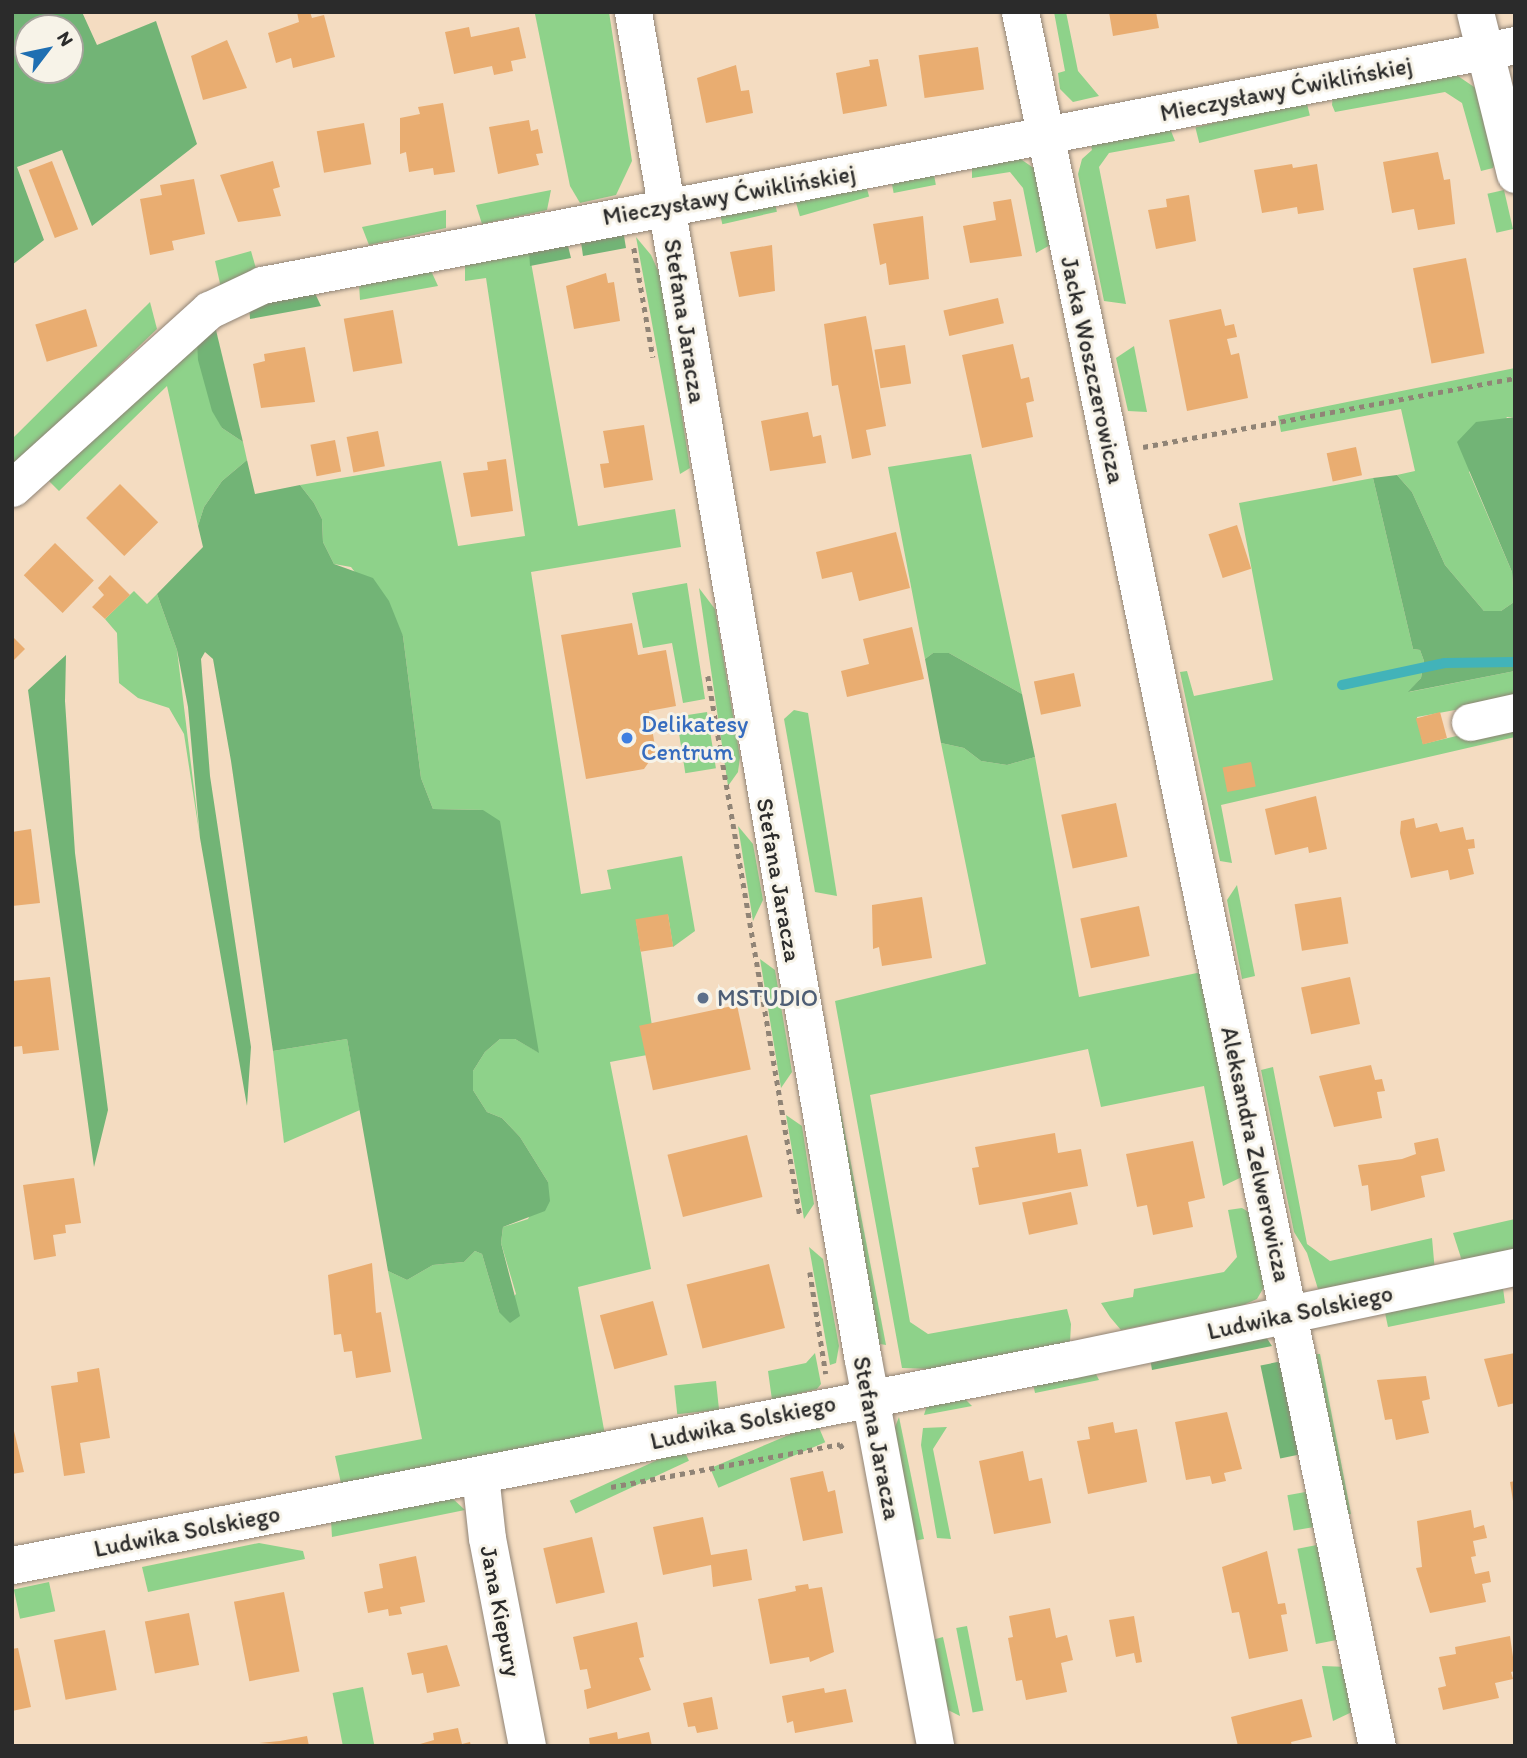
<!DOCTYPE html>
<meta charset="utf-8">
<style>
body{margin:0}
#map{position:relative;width:1527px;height:1758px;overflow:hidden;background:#f4dcc1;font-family:Itim,sans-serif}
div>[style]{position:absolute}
.green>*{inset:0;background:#8ed28a;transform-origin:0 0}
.forest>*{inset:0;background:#72b476;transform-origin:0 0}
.stream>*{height:10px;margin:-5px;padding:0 5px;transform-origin:5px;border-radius:5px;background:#42b3b9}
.building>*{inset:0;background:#e9ad71;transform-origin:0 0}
.path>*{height:4.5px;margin-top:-2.25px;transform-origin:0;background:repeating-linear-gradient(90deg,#908476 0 5px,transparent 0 10px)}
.roads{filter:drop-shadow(0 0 2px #908476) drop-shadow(0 0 2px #908476)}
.street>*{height:37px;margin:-18.5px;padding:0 18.5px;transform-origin:18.5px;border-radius:18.5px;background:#fff}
.dots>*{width:19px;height:19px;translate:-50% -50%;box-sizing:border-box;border:4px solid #f7f3e8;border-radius:50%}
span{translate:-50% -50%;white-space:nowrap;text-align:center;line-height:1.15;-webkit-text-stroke:6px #f7f3e8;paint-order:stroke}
.street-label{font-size:24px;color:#2b2b2b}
.shop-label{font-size:24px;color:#366cbe}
.left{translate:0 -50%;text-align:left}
.service-label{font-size:24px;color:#4e5e75}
.frame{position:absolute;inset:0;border:14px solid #2b2b2b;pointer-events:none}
.north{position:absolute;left:14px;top:14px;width:70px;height:70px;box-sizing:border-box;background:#f7f3e8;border:2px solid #a5a39c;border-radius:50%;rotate:58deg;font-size:19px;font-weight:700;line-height:28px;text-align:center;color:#2b2b2b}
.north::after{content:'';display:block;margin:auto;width:24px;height:32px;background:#1f6fb2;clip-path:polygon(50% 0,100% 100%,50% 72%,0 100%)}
</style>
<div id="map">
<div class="green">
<i style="clip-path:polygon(609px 12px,632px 161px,616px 195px,580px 203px,570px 186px,535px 14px)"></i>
<i style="clip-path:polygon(1054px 12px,1066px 12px,1078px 71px,1099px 96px,1073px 102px,1060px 89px,1058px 73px,1065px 71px)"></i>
<i style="clip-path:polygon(1452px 72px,1480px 91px,1497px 157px,1493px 168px,1481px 171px,1462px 103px,1445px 92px,1335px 112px,1332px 105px,1333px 95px)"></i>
<i style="left:1306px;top:100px;width:16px;height:114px;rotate:76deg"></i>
<i style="clip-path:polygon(1169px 126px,1175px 141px,1109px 153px,1099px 167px,1126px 304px,1104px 301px,1078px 174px,1082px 159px,1092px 150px,1090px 141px)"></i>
<i style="clip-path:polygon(1015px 155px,1035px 169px,1052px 244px,1036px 253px,1023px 188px,1010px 172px,972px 178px,972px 163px)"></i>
<i style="left:933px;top:170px;width:15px;height:43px;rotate:79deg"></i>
<i style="left:865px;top:182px;width:15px;height:72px;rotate:74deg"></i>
<i style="clip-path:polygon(551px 190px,547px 210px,482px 224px,476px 205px)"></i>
<i style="left:1504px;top:190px;width:40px;height:17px;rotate:77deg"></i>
<i style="left:774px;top:199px;width:13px;height:56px;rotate:77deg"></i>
<i style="clip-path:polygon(446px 210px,446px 228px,369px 245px,362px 227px)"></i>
<i style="clip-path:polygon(636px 237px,651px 255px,660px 275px,690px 468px,680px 474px)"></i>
<i style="clip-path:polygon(251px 251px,257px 272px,221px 288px,215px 261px)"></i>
<i style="clip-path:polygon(529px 251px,578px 526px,675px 509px,681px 547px,531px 572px,581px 894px,611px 889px,607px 870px,682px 856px,695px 931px,673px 947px,668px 915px,636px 920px,652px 1026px,647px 1055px,610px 1062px,651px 1269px,578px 1287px,605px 1435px,342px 1488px,335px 1456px,422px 1439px,388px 1271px,407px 1280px,433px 1265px,464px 1262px,475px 1251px,482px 1254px,499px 1312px,516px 1294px,501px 1243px,503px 1227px,528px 1219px,548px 1182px,520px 1137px,502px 1118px,487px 1112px,473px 1090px,473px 1071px,485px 1052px,500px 1039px,515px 1039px,538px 1052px,483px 810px,433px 809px,421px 778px,403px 636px,351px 567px,334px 564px,323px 542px,322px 519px,314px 503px,300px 485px,441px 461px,458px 546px,525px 536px,486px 278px,465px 281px,465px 257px)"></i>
<i style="clip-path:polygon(427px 262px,438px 286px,360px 300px,359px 284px)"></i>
<i style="clip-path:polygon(150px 302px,157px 329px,12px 468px,12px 439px)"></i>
<i style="clip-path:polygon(197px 341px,222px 428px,243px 442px,247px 460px,222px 481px,204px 507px,198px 526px,167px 386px,59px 491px,44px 476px)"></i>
<i style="clip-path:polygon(1134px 346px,1147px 412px,1128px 411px,1116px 358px)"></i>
<i style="clip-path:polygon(1515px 368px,1515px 417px,1507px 417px,1469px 472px,1512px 572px,1514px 602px,1501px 611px,1484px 611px,1445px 565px,1412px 492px,1397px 475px,1415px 471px,1401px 409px,1281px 432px,1278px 416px)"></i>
<i style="clip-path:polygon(971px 454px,1022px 694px,949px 653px,933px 653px,925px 659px,888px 467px)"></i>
<i style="clip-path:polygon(1373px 478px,1413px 649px,1420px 650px,1424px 661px,1421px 678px,1409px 692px,1515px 671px,1515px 699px,1417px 717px,1423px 744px,1515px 722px,1515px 737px,1221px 805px,1232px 863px,1220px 861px,1180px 672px,1187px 671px,1194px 696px,1273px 680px,1239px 503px)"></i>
<i style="clip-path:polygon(687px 583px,705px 699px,683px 703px,672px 643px,643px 648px,632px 593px)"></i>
<i style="clip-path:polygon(699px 588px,715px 609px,740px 757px,738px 772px,728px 786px)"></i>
<i style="clip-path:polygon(134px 591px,147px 604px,157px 594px,177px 650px,200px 838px,184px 734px,169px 708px,138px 698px,119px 683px,117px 633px,105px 619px)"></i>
<i style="clip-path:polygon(794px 710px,808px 713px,837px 896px,815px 892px,784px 719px)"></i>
<i style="left:707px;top:712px;width:57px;height:31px;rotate:81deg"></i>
<i style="clip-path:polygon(941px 743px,964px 748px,981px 761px,1007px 765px,1035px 757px,1079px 997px,1202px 972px,1244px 1176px,1223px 1186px,1204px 1086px,1101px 1107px,1088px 1049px,870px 1095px,910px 1322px,928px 1334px,1067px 1309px,1071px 1324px,1070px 1343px,934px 1369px,902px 1368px,835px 1001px,986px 964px)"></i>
<i style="clip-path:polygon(738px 826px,753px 844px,763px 900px,753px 921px)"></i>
<i style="clip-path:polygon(1237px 885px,1255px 976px,1242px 979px,1227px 900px)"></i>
<i style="clip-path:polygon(760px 959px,775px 970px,792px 1072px,781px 1088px)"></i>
<i style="clip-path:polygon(347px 1039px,360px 1110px,284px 1143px,273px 1051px)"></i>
<i style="clip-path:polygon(1273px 1067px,1307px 1244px,1330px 1261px,1432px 1238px,1435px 1272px,1318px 1289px,1307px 1253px,1294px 1232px,1261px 1070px)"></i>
<i style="clip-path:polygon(835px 1081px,886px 1345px,874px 1343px,828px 1083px)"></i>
<i style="clip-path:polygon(786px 1115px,802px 1126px,814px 1204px,804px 1219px)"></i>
<i style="clip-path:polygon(1242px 1208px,1252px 1214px,1264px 1287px,1257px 1299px,1241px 1306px,1121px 1330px,1110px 1317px,1101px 1303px,1133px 1297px,1134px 1289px,1224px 1272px,1237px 1257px,1228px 1210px)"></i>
<i style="clip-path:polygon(1515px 1219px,1515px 1250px,1462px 1261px,1453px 1233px)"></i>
<i style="clip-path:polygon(809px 1247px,823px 1259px,839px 1346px,836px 1363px,830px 1365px)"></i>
<i style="clip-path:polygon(1503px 1288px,1505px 1303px,1388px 1327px,1384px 1308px)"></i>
<i style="clip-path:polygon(815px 1353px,821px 1384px,817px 1389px,772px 1400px,768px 1371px,806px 1363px)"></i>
<i style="clip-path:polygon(1315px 1354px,1320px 1354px,1351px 1514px,1345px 1515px)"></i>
<i style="clip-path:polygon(1093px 1368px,1099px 1380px,1035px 1393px,1032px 1379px)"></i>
<i style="left:716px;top:1381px;width:29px;height:42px;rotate:84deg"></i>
<i style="clip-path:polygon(961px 1395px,972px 1406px,924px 1415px,929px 1399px)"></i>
<i style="clip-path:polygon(899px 1417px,924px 1539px,913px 1541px,893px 1432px)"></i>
<i style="left:817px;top:1423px;width:21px;height:116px;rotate:67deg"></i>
<i style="clip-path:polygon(947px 1427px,933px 1449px,951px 1539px,937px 1538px,921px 1445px,923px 1428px)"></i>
<i style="left:683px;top:1448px;width:14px;height:125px;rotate:65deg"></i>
<i style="left:1311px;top:1491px;width:36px;height:24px;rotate:80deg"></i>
<i style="clip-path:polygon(452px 1498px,465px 1510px,332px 1537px,331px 1520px)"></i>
<i style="clip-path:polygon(259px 1543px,303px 1551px,305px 1559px,148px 1592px,142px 1567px)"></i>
<i style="left:1322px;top:1544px;width:97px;height:25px;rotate:79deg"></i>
<i style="left:49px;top:1582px;width:30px;height:36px;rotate:78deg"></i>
<i style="left:967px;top:1626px;width:86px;height:11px;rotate:79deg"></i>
<i style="clip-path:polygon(943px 1637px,960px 1716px,948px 1710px,932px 1640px)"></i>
<i style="clip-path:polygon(1322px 1666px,1348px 1667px,1354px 1711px,1333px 1721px)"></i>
<i style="left:363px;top:1687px;width:60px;height:31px;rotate:79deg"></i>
</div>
<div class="forest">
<i style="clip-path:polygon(evenodd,12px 12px,82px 12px,97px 45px,156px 21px,197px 144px,92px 226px,62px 150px,17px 167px,44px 240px,12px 265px,12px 12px,70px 28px,70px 70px,28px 70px,28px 28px,70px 28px)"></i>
<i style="clip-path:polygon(623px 230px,626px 248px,583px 256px,580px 235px)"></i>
<i style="clip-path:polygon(566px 238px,571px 258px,530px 266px,529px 251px)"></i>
<i style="clip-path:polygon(313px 289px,321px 306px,250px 319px,249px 303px)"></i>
<i style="clip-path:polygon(215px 326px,243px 442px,222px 428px,212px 411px,198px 360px,197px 341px)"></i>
<i style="clip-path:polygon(1515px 417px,1515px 671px,1408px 692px,1421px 678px,1424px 661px,1420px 650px,1413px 649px,1373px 478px,1397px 475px,1412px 492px,1445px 565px,1484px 611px,1501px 611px,1514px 602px,1512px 572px,1457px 442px,1476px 422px)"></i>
<i style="clip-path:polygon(247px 460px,255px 494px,300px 485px,314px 503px,322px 519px,323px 542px,334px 564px,373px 578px,389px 601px,403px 636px,421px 778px,433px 809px,483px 810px,500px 821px,539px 1053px,515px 1039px,500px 1039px,485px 1052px,473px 1071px,473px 1090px,487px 1112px,502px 1118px,520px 1137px,548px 1182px,550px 1201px,545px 1211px,503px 1227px,501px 1243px,520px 1316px,510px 1323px,499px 1312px,482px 1254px,475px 1251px,464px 1262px,433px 1265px,407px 1280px,388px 1271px,347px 1039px,273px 1051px,231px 761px,213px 659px,205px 652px,201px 659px,210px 776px,251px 1047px,247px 1106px,200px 838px,188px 707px,177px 650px,157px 594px,203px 547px,198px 526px,204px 507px,222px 481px)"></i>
<i style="clip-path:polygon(933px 653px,949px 653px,1022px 694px,1035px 757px,1007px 765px,981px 761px,964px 748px,941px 743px,925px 659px)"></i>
<i style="clip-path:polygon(66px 655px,65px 701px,75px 853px,108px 1110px,94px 1167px,28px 690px)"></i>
<i style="clip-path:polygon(1266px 1337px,1272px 1346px,1152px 1370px,1149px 1352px)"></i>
<i style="left:1282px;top:1361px;width:95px;height:22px;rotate:78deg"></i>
</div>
<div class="stream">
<i style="left:1342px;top:685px;width:105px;rotate:-12.1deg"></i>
<i style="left:1445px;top:663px;width:70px;rotate:-0.8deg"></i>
</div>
<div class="building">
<i style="clip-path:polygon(297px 12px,310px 12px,312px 18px,324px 15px,335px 57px,293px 68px,291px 58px,276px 63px,268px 33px,299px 22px)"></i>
<i style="clip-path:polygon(1109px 12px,1156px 12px,1159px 28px,1113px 36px)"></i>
<i style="clip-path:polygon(469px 27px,471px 37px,519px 27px,526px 58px,511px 61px,513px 71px,494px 75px,492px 66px,454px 74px,445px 32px)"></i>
<i style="clip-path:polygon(227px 40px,247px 88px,203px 100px,191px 56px)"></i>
<i style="left:978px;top:47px;width:43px;height:60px;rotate:82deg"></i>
<i style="clip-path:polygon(878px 59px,887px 106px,843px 114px,836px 73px,870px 66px,869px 60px)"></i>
<i style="clip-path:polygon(736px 65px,741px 91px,749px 90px,753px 113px,706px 123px,697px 78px)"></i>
<i style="clip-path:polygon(443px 103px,455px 172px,434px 175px,433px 168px,409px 172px,406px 152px,400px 154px,400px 118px,420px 114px,418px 107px)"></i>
<i style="clip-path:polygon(529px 120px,531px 131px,538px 129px,543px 153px,536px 154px,539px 165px,498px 174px,489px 127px)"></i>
<i style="left:364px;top:123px;width:42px;height:48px;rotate:80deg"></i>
<i style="clip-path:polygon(1438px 152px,1444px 180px,1450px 179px,1455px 224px,1418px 230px,1414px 209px,1392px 213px,1383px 162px)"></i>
<i style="left:52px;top:161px;width:73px;height:25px;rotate:69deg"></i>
<i style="clip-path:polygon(273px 161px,280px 187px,273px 189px,281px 216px,238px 222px,220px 175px)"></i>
<i style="clip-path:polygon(1292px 164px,1293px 168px,1317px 164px,1324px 210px,1298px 214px,1297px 207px,1262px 213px,1254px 170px)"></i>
<i style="clip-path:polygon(194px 179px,205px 234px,172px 241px,174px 250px,150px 255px,140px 199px,162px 195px,160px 185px)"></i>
<i style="clip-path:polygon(1189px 195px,1196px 241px,1156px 249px,1148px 210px,1167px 207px,1166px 199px)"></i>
<i style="clip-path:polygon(1011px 199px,1022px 256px,970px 263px,963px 226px,996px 220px,993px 202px)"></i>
<i style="clip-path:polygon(923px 216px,929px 279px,889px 285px,886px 263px,880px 265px,873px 224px)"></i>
<i style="clip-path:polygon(772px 245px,775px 291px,739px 297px,730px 252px)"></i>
<i style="left:1466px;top:258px;width:97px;height:54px;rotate:79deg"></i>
<i style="clip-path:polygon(606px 273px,608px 283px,614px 282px,620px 321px,574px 329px,566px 286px)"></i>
<i style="left:998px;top:298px;width:26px;height:56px;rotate:77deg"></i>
<i style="left:86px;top:309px;width:39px;height:53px;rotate:73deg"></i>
<i style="clip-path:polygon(1221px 309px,1225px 326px,1234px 324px,1237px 337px,1227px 339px,1231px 355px,1239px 353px,1248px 398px,1187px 411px,1169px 320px)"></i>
<i style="left:393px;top:310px;width:54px;height:50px;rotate:80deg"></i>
<i style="clip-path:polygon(866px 316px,886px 426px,866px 430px,871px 455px,852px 459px,838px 385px,832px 386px,824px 324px)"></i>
<i style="clip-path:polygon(1013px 344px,1021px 379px,1029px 377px,1034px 401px,1026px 403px,1033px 437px,982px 448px,962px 355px)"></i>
<i style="left:905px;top:345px;width:39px;height:31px;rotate:81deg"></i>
<i style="clip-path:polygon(305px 347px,315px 402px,261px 408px,253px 364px,265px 361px,264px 354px)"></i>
<i style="clip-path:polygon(808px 412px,813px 437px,821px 435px,826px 463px,770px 471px,761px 421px)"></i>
<i style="clip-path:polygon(644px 425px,653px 480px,604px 488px,600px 464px,609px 463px,603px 431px)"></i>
<i style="left:378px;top:431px;width:36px;height:32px;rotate:79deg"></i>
<i style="left:335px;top:440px;width:32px;height:25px;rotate:79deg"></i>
<i style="left:1356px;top:447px;width:29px;height:30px;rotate:78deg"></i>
<i style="clip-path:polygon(506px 459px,513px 511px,471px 517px,463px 473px,488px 470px,487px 462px)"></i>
<i style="left:120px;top:484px;width:54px;height:48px;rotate:45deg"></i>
<i style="left:1237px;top:525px;width:46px;height:30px;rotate:72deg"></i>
<i style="clip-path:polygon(896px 532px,910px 588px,859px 601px,852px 572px,822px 579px,816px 552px)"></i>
<i style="left:55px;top:543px;width:54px;height:45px;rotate:44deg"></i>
<i style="clip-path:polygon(110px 575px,130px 595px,105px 619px,92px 607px,104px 595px,98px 588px)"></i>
<i style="clip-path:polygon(632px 623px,638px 655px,666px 650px,676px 706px,649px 711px,656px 752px,644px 769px,586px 779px,561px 635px)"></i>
<i style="clip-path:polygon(912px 627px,924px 679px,847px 697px,841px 671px,869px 664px,863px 639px)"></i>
<i style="clip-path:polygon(12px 636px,25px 649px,12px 662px)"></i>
<i style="left:1074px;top:673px;width:34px;height:41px;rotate:78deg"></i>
<i style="left:1440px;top:712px;width:27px;height:25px;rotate:75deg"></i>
<i style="left:1251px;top:762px;width:25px;height:29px;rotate:79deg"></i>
<i style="clip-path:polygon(1316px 796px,1327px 849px,1309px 853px,1308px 847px,1275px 855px,1265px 809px)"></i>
<i style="left:1116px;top:803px;width:55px;height:56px;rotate:78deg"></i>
<i style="clip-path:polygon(1414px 818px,1416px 828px,1437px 823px,1440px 832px,1463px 827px,1466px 840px,1474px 839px,1475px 848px,1468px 849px,1474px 874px,1450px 880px,1448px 870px,1411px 878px,1400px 833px,1401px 821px)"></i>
<i style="clip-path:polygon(31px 829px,40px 903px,12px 906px,12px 832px)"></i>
<i style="clip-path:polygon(922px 897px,932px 958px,882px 966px,879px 947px,873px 949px,872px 905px)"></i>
<i style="left:1341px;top:897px;width:47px;height:47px;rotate:81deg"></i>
<i style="left:1139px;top:906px;width:51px;height:60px;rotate:78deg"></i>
<i style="left:668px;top:914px;width:33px;height:33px;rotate:81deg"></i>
<i style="clip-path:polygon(50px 977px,59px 1050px,23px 1054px,22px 1046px,12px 1047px,12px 981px)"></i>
<i style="left:1350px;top:977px;width:48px;height:50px;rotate:78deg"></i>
<i style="left:737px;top:1005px;width:66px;height:100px;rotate:78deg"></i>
<i style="clip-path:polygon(1371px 1065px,1375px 1080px,1382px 1079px,1385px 1091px,1377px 1092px,1382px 1118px,1334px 1127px,1319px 1076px)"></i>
<i style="clip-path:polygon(1055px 1133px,1058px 1153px,1081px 1149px,1088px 1186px,979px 1205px,972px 1168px,979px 1167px,975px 1147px)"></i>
<i style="left:747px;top:1135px;width:64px;height:82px;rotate:76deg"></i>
<i style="clip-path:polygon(1438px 1138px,1445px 1171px,1421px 1176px,1425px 1197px,1371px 1211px,1368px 1185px,1362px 1186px,1358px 1165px,1402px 1159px,1416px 1154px,1414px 1143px)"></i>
<i style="clip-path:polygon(1193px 1141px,1205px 1198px,1188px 1202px,1193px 1227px,1153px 1235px,1147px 1205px,1137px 1207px,1126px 1154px)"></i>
<i style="clip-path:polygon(74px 1178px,81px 1223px,65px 1225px,66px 1233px,53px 1235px,56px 1256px,34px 1260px,23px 1185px)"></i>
<i style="left:1071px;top:1192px;width:33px;height:50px;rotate:78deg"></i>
<i style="clip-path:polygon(372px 1263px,376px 1313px,381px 1312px,391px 1372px,356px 1378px,352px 1351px,344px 1352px,341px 1334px,334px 1335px,328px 1275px)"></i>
<i style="left:769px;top:1264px;width:66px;height:85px;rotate:76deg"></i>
<i style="left:653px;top:1301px;width:56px;height:55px;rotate:75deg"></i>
<i style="clip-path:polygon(1515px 1353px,1515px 1403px,1498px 1407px,1484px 1359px)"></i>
<i style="clip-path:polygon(99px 1368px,110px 1438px,80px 1443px,85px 1473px,64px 1476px,51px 1386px,78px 1382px,77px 1372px)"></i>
<i style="clip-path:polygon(1426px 1376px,1430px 1399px,1422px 1401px,1429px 1433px,1396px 1440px,1392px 1419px,1385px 1420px,1377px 1380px)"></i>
<i style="clip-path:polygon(1227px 1412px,1242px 1469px,1224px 1473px,1226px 1481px,1212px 1484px,1210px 1476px,1186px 1480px,1175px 1422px)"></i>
<i style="clip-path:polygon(1113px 1422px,1115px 1433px,1137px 1429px,1147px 1482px,1088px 1494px,1077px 1441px,1090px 1439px,1088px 1427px)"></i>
<i style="clip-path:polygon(14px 1431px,24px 1472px,12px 1474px,12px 1432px)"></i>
<i style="clip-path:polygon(1023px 1451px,1029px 1481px,1042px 1478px,1051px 1523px,994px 1534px,979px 1461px)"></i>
<i style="clip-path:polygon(823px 1471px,828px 1492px,835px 1490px,843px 1533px,803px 1541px,790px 1478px)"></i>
<i style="clip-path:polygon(1515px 1481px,1515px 1501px,1513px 1501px,1510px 1482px)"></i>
<i style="clip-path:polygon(1471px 1510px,1474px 1528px,1484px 1525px,1487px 1538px,1473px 1541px,1476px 1556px,1471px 1557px,1475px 1574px,1489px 1571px,1491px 1582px,1482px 1584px,1486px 1602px,1430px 1613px,1416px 1568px,1422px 1567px,1417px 1521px)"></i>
<i style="clip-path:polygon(703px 1517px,711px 1555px,747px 1549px,752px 1580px,713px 1587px,711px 1565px,663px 1575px,653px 1527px)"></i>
<i style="left:592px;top:1537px;width:57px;height:50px;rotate:77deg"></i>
<i style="clip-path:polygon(1267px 1551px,1278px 1604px,1285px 1603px,1287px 1614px,1281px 1615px,1288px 1651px,1249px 1659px,1239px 1612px,1232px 1613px,1222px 1567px)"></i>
<i style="clip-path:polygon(416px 1556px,425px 1602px,400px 1607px,402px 1614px,389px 1616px,388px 1609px,368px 1613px,364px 1592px,383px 1588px,379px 1564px)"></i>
<i style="clip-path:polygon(808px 1584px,809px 1589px,822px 1587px,834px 1652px,810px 1662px,809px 1657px,770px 1664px,758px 1599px,796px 1591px,795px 1586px)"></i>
<i style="left:284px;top:1592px;width:81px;height:51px;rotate:79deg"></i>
<i style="clip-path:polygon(1050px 1608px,1056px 1638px,1067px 1635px,1073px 1660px,1061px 1663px,1067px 1692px,1026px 1700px,1022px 1680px,1016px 1681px,1008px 1638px,1013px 1637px,1009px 1616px)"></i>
<i style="left:189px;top:1613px;width:53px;height:45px;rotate:79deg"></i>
<i style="clip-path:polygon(1134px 1616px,1142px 1662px,1136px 1663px,1134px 1653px,1116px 1657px,1109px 1620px)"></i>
<i style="clip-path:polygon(637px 1622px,644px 1657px,639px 1658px,651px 1690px,587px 1709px,584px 1690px,591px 1688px,587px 1669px,580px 1670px,573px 1637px)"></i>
<i style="left:105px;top:1630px;width:61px;height:52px;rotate:79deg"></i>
<i style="clip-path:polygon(1510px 1636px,1515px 1671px,1511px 1672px,1513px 1679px,1495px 1683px,1499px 1698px,1443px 1710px,1438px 1688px,1446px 1686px,1439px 1657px,1456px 1654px,1455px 1647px)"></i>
<i style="clip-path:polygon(447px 1645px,460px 1686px,427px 1693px,423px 1673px,412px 1675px,407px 1653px)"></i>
<i style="clip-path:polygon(18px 1648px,31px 1707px,12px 1711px,12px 1649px)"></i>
<i style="clip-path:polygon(824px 1688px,825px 1693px,846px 1689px,853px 1722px,795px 1733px,793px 1721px,787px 1723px,782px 1696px)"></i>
<i style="clip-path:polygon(712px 1697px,718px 1729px,697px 1733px,695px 1726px,688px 1727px,683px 1703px)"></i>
<i style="clip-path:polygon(1302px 1699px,1312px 1737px,1291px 1742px,1292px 1746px,1238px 1746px,1231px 1717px)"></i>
<i style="clip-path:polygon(458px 1728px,462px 1744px,470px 1742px,471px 1746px,413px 1746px,434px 1740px,433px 1733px)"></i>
<i style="clip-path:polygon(617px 1732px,618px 1739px,649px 1732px,652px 1746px,590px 1746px,589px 1738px)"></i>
<i style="clip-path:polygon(307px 1736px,309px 1746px,259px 1743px,280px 1741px)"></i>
</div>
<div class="path">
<i style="left:634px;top:248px;width:111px;rotate:80.1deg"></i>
<i style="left:1143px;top:447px;width:378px;rotate:-10.5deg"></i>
<i style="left:708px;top:676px;width:548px;rotate:80.33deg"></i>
<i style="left:810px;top:1272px;width:103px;rotate:81.1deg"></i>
<i style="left:611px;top:1487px;width:233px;rotate:-10.6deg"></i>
<i style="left:840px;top:1444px;width:7px;rotate:56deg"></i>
</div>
<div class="roads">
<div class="street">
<i style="left:633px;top:12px;width:1367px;rotate:80.32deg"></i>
<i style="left:863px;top:1360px;width:393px;rotate:79.4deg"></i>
<i style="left:1020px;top:12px;width:1770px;rotate:78.37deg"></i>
<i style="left:1475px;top:12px;width:167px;rotate:76.1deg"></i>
<i style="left:12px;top:488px;width:266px;rotate:-42.1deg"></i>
<i style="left:209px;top:310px;width:59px;rotate:-25.3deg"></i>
<i style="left:262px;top:285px;width:1276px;rotate:-10.84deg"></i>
<i style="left:1470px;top:722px;width:46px;rotate:-12.5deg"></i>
<i style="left:480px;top:1475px;width:63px;rotate:83.7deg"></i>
<i style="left:487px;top:1538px;width:212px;rotate:79.1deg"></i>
<i style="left:12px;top:1565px;width:1077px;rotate:-10.98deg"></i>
<i style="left:1069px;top:1360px;width:456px;rotate:-11.8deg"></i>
</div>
</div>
<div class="dots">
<i style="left:627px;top:738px;background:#3f7fe0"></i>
<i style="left:703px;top:998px;background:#5c6f8a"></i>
</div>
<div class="street-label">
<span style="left:1286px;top:89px;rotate:-11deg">Mieczysławy Ćwiklińskiej</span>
<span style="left:729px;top:195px;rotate:-10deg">Mieczysławy Ćwiklińskiej</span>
<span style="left:685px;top:321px;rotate:81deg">Stefana Jaracza</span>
<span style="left:1093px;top:370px;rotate:78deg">Jacka Woszczerowicza</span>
<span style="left:779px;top:880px;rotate:80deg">Stefana Jaracza</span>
<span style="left:1256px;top:1154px;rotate:78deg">Aleksandra Zelwerowicza</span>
<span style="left:1300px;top:1312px;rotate:-12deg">Ludwika Solskiego</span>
<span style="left:743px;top:1422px;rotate:-12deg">Ludwika Solskiego</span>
<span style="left:877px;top:1438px;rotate:79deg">Stefana Jaracza</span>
<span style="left:187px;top:1531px;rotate:-11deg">Ludwika Solskiego</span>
<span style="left:501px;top:1611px;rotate:79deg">Jana Kiepury</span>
</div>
<div class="shop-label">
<span class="left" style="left:641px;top:738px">Delikatesy<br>Centrum</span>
</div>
<div class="service-label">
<span class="left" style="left:717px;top:998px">MSTUDIO</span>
</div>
<div class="frame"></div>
<div class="north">N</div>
</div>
